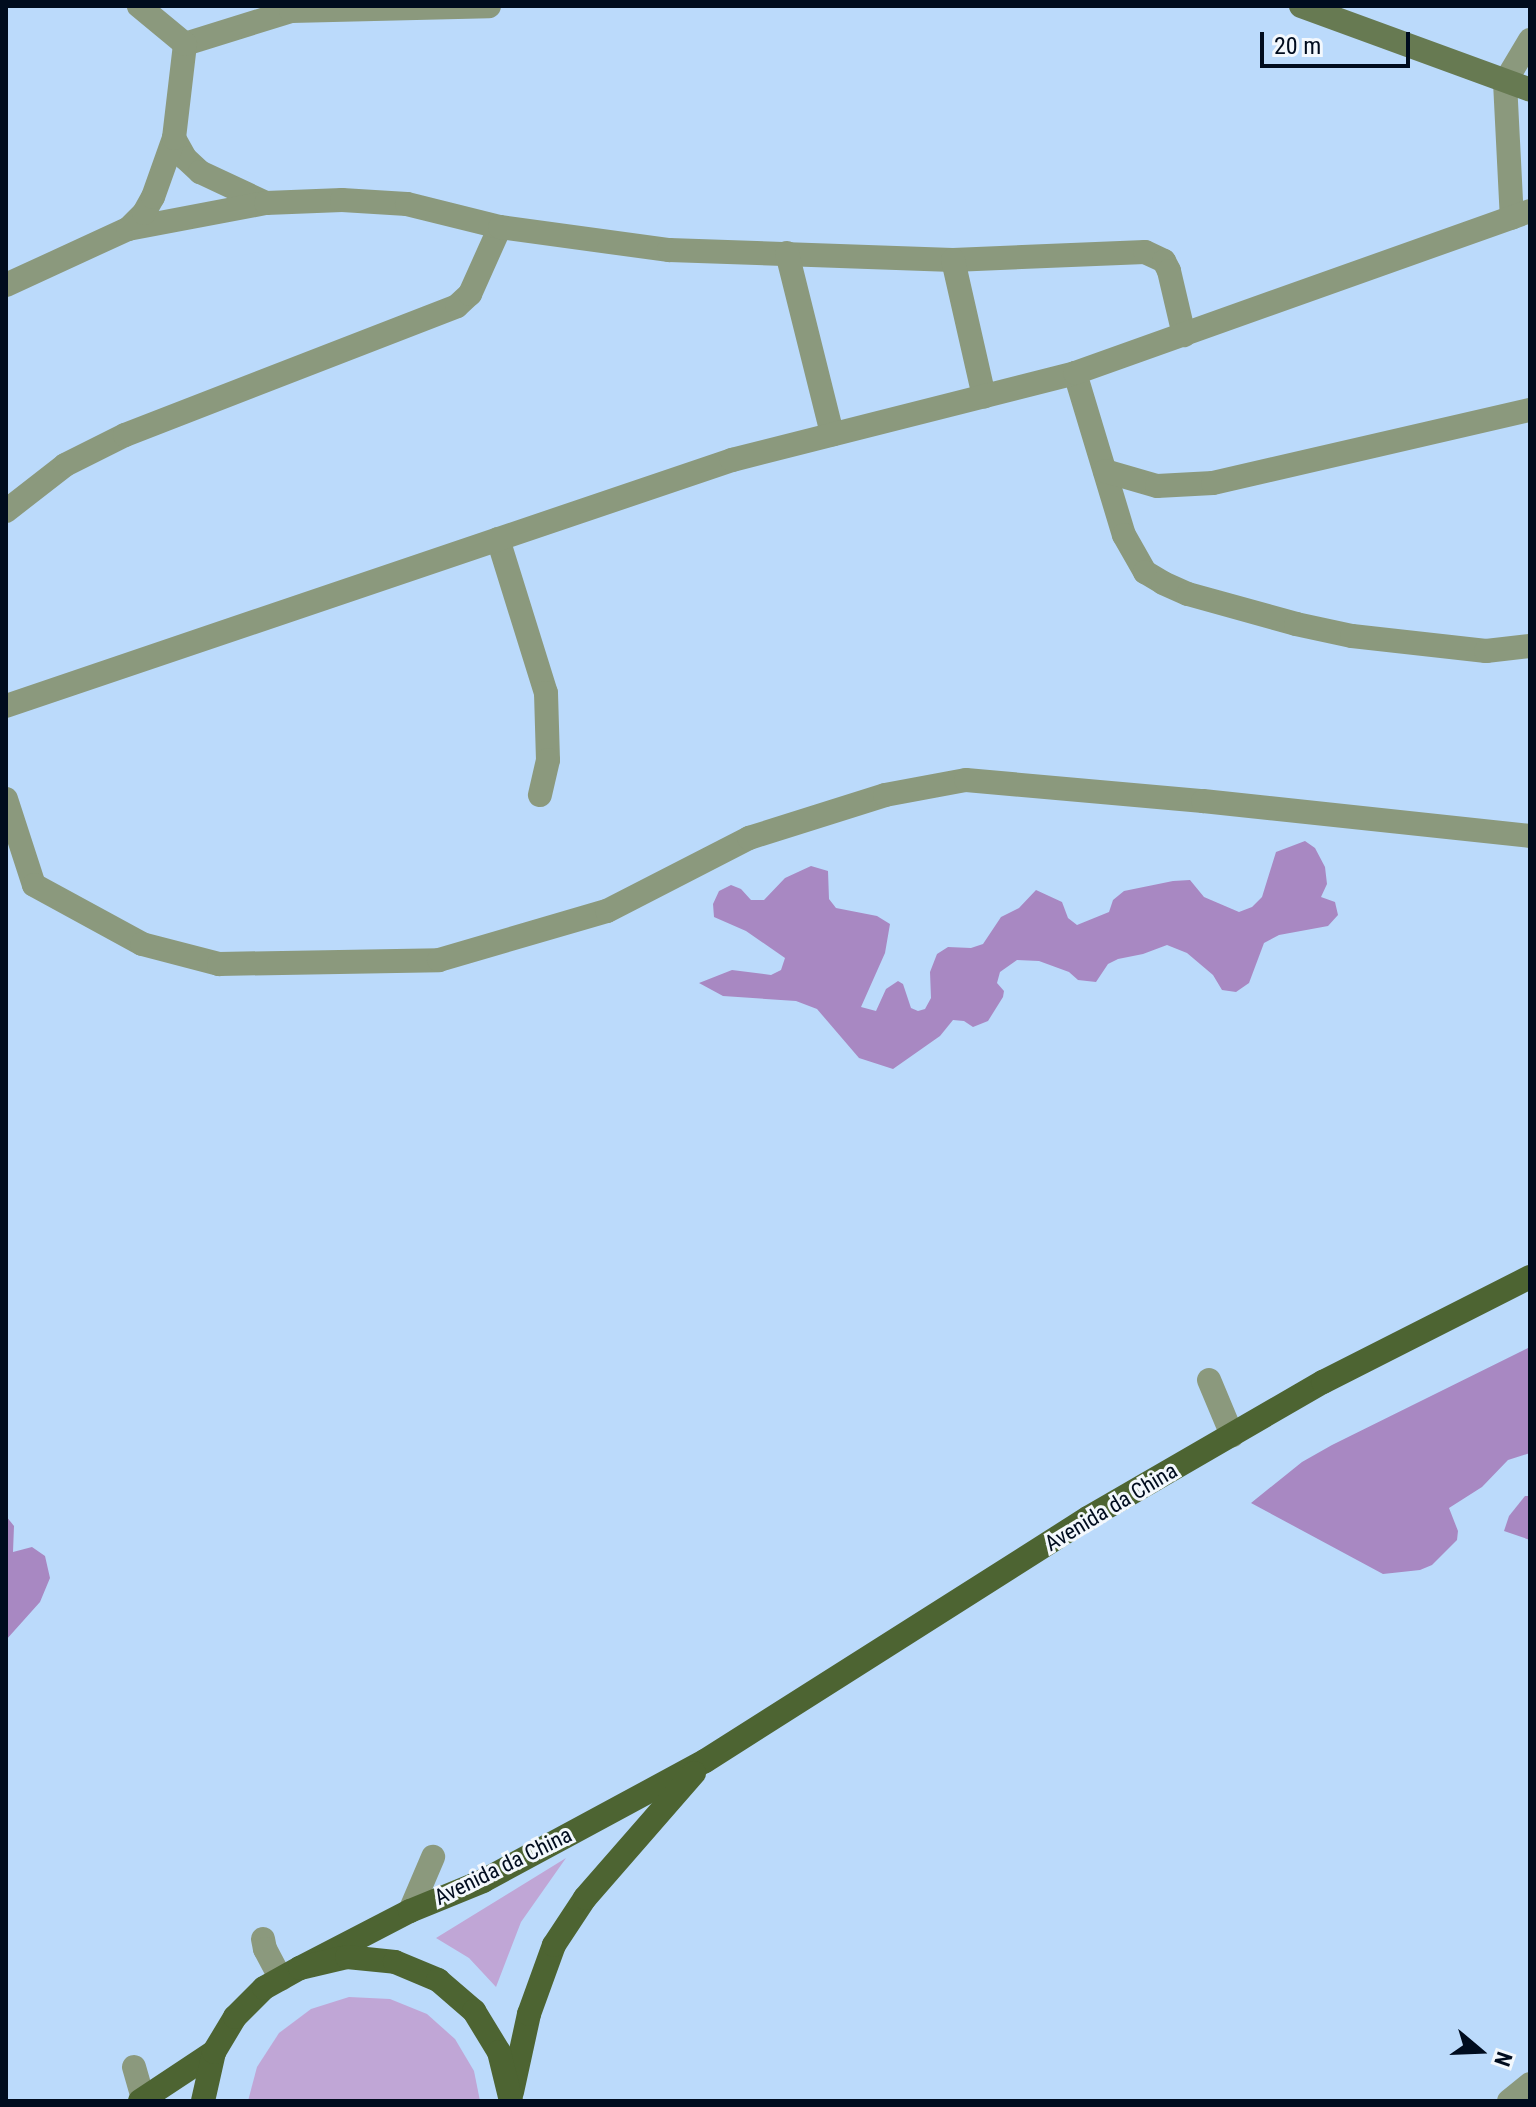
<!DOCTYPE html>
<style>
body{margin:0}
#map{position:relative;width:1536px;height:2107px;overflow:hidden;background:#bbdafb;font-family:"Roboto Condensed",sans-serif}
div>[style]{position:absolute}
.green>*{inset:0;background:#c0a6d6}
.forest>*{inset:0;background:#a888c2}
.lane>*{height:24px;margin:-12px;padding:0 12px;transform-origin:12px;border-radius:12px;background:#8b997d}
.street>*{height:24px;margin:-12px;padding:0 12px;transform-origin:12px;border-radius:12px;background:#8b997d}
.secondary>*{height:24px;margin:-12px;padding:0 12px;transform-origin:12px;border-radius:12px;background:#677a52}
.primary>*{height:24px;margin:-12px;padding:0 12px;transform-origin:12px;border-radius:12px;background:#4d6432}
span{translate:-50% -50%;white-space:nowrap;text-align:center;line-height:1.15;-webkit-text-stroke:6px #f3f8fd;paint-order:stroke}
.street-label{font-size:22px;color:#000c1e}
.frame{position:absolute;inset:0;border:8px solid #000c1e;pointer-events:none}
.north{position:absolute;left:1440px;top:2011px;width:80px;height:80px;-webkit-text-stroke:6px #f3f8fd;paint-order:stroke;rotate:109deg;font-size:22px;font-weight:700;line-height:32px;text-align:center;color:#000c1e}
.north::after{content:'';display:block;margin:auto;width:28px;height:36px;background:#000c1e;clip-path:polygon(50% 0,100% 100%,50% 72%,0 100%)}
.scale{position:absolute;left:1260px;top:32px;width:150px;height:36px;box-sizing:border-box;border:4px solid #000c1e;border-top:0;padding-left:10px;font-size:24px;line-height:28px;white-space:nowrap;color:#000c1e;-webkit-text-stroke:6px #f3f8fd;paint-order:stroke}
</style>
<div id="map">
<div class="green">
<i style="clip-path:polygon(566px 1858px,521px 1922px,496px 1987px,469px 1958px,436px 1938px)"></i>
<i style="clip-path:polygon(349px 1997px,390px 1999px,427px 2014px,455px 2039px,474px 2071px,480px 2101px,248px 2101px,257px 2067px,279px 2033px,311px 2009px)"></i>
</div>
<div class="forest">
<i style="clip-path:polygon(1305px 841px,1315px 848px,1325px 867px,1327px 884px,1321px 897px,1335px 902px,1338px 915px,1328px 926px,1279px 935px,1264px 943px,1249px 983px,1236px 992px,1222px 990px,1213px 975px,1187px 953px,1167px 945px,1143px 954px,1118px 959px,1108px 964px,1096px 982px,1078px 980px,1069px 972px,1039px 961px,1017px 960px,1000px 972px,997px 983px,1004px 991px,1003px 997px,988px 1021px,973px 1027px,964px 1021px,953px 1020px,940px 1036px,893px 1069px,859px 1058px,817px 1009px,796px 1001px,723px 996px,699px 983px,732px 970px,771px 975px,781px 970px,785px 958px,746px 931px,714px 917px,713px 904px,719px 891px,731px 885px,741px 889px,751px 900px,764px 900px,785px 878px,811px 866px,828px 871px,829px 899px,836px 908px,877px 916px,890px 924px,885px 953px,861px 1007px,876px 1011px,886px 989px,898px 981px,903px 984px,911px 1008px,918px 1011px,925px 1009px,931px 998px,930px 972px,937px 954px,948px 947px,971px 948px,983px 944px,1001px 917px,1019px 908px,1036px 890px,1062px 902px,1068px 918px,1077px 925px,1109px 912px,1113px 900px,1124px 891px,1173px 881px,1190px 880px,1204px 897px,1239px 912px,1252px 907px,1262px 897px,1276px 852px)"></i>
<i style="clip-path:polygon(1530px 1347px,1530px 1453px,1508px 1460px,1482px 1487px,1449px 1508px,1458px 1531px,1457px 1540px,1432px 1565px,1420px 1570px,1383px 1574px,1251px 1503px,1302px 1462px,1332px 1445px)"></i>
<i style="clip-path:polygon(1525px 1496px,1530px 1496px,1530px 1540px,1504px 1531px,1509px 1516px)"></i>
<i style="clip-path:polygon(6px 1516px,14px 1526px,13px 1552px,32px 1547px,45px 1556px,50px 1578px,40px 1602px,6px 1640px)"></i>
</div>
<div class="lane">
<i style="left:1505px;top:82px;width:49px;rotate:-59.2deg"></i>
<i style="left:6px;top:511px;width:75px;rotate:-37.9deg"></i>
<i style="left:65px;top:465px;width:67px;rotate:-26.6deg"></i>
<i style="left:125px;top:435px;width:356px;rotate:-21.2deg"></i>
<i style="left:457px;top:306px;width:18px;rotate:-43deg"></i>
<i style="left:470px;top:294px;width:73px;rotate:-65.9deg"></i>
<i style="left:498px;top:539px;width:161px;rotate:72.7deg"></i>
<i style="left:546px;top:693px;width:67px;rotate:88.3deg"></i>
<i style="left:548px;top:760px;width:36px;rotate:103deg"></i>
<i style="left:1209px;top:1380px;width:60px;rotate:67.3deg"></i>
<i style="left:410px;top:1911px;width:59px;rotate:-66.9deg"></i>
<i style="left:263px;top:1939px;width:10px;rotate:79deg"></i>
<i style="left:265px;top:1949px;width:34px;rotate:62deg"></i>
<i style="left:134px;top:2067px;width:33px;rotate:74deg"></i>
<i style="left:1509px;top:2101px;width:27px;rotate:-39deg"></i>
</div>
<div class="street">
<i style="left:185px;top:44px;width:111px;rotate:-17.3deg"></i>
<i style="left:291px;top:11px;width:198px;rotate:-1.4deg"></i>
<i style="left:1505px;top:82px;width:136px;rotate:87.1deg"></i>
<i style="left:174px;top:138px;width:23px;rotate:61deg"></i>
<i style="left:185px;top:158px;width:21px;rotate:43deg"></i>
<i style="left:200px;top:172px;width:73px;rotate:25.2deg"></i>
<i style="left:128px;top:229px;width:140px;rotate:-10.7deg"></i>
<i style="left:266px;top:203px;width:76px;rotate:-2.3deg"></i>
<i style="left:342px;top:200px;width:65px;rotate:3.5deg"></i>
<i style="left:407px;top:204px;width:96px;rotate:13.9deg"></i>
<i style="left:500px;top:227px;width:171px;rotate:7.8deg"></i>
<i style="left:669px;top:250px;width:284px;rotate:2deg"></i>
<i style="left:953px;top:260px;width:192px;rotate:-2.4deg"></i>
<i style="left:1145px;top:252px;width:21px;rotate:25deg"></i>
<i style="left:1164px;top:261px;width:11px;rotate:63deg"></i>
<i style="left:1169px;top:271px;width:66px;rotate:76.8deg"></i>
<i style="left:787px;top:253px;width:187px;rotate:76deg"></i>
<i style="left:953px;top:260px;width:140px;rotate:77.2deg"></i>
<i style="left:6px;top:285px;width:134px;rotate:-24.7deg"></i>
<i style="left:128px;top:229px;width:23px;rotate:-45deg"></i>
<i style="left:144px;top:213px;width:18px;rotate:-61deg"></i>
<i style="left:153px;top:197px;width:63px;rotate:-70.4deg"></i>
<i style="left:174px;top:138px;width:95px;rotate:-83.3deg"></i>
<i style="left:185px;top:44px;width:60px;rotate:-140.4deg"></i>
<i style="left:1075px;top:373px;width:169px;rotate:73.2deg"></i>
<i style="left:1124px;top:535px;width:43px;rotate:60.4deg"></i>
<i style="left:1145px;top:572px;width:21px;rotate:31deg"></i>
<i style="left:1163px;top:583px;width:27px;rotate:24deg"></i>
<i style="left:1188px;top:594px;width:112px;rotate:15.5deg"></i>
<i style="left:1296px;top:624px;width:57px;rotate:12.1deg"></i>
<i style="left:1352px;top:636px;width:135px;rotate:6.4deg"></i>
<i style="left:1486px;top:651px;width:44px;rotate:-6.5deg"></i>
<i style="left:1105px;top:471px;width:54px;rotate:16.1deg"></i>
<i style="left:1157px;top:486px;width:56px;rotate:-3.1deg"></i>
<i style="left:1213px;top:483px;width:325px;rotate:-13deg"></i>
<i style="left:6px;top:706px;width:767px;rotate:-18.72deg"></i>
<i style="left:732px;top:460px;width:354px;rotate:-14.2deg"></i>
<i style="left:1075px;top:373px;width:483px;rotate:-19.6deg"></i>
<i style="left:6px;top:799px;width:90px;rotate:72deg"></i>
<i style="left:34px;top:885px;width:123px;rotate:28.6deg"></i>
<i style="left:142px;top:944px;width:80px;rotate:14.6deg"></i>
<i style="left:219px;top:964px;width:220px;rotate:-1deg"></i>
<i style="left:439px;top:960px;width:175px;rotate:-16.3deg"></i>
<i style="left:607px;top:911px;width:160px;rotate:-27.2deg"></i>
<i style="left:749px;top:838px;width:143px;rotate:-17.5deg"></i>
<i style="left:885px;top:795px;width:82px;rotate:-10.5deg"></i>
<i style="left:966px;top:780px;width:238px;rotate:5.1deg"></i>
<i style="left:1203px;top:801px;width:329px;rotate:6.1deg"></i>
</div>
<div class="secondary">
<i style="left:1301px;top:6px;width:244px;rotate:20.1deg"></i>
</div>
<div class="primary">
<i style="left:300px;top:1968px;width:124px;rotate:-27.4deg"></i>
<i style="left:410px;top:1911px;width:79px;rotate:-22.3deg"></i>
<i style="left:483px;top:1881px;width:252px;rotate:-28.4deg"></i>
<i style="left:705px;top:1761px;width:454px;rotate:-32.4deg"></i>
<i style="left:1088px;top:1518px;width:272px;rotate:-30.1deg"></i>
<i style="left:1323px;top:1382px;width:232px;rotate:-26.9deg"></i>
<i style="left:512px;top:2092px;width:80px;rotate:-77.7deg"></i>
<i style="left:529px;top:2014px;width:73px;rotate:-70.1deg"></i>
<i style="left:554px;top:1945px;width:56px;rotate:-56.6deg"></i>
<i style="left:585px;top:1898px;width:166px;rotate:-48.9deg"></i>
<i style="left:140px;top:2101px;width:89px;rotate:-33.5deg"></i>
<i style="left:203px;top:2101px;width:50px;rotate:-77.3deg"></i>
<i style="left:214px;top:2052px;width:41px;rotate:-59deg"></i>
<i style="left:235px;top:2017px;width:41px;rotate:-45deg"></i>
<i style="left:264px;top:1988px;width:41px;rotate:-29.1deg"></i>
<i style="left:300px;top:1968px;width:48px;rotate:-13.2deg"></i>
<i style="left:347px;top:1957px;width:48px;rotate:5.9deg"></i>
<i style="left:395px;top:1962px;width:47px;rotate:22.7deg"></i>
<i style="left:438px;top:1980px;width:48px;rotate:40.7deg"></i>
<i style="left:474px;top:2011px;width:48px;rotate:58.6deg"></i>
<i style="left:499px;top:2052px;width:50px;rotate:76.2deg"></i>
</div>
<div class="street-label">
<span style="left:1111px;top:1507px;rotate:-31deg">Avenida da China</span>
<span style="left:503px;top:1866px;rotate:-26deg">Avenida da China</span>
</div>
<div class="frame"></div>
<div class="north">N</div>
<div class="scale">20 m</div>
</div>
